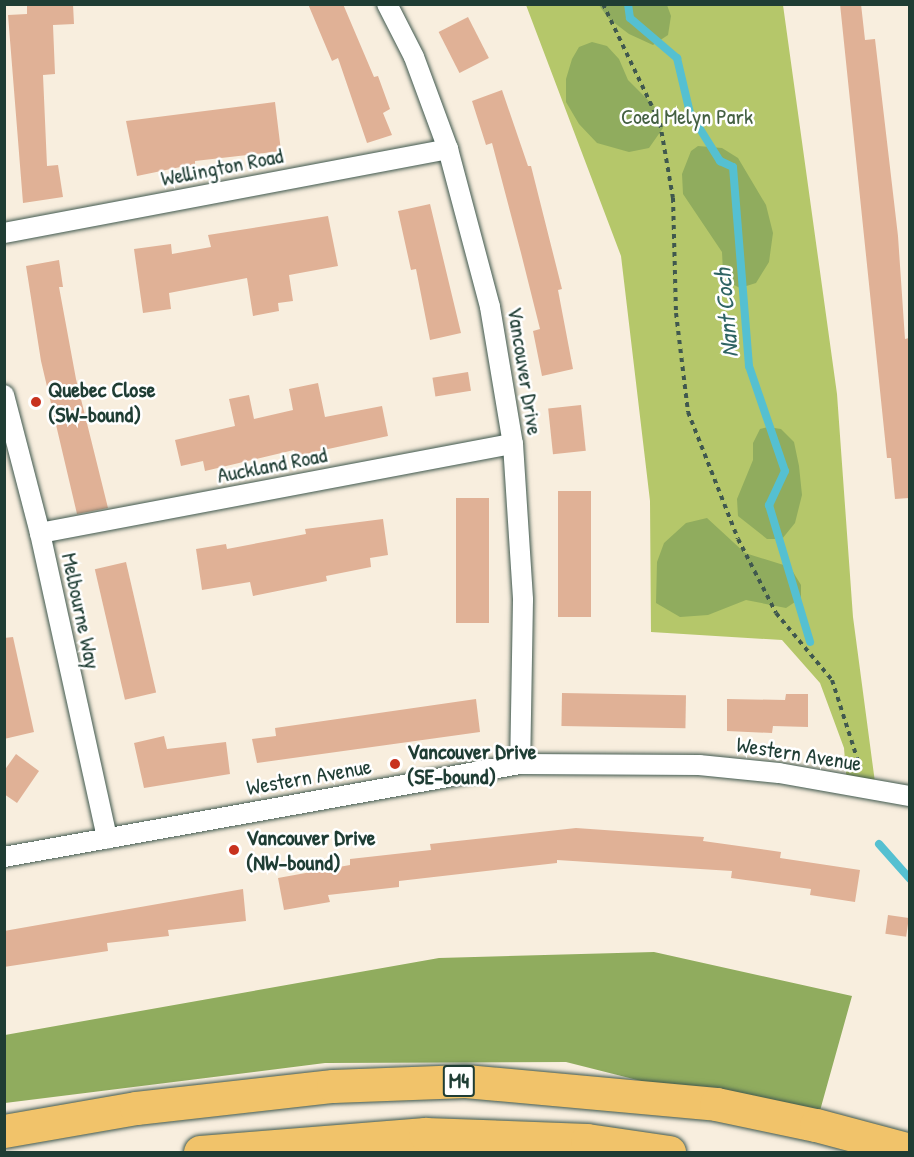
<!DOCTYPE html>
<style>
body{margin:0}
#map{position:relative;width:914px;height:1157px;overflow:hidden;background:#f8eede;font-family:"Patrick Hand",sans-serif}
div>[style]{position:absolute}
.green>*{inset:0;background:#b5c76a}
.forest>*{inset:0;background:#90ac5e}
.stream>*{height:8px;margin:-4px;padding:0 4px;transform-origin:4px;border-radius:4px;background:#55c0d1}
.building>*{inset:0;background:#e0b196;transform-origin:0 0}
.path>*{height:4px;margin-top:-2px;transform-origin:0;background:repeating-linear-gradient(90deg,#40584e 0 4.5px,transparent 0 9px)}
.roads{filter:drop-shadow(0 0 2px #40584e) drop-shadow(0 0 2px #40584e)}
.minor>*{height:20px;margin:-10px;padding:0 10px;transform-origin:10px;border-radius:10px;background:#fff}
.motorway>*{height:33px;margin:-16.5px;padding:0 16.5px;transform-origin:16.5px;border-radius:16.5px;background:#f1c36a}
.dots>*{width:16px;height:16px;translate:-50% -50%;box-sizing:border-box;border:3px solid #fff;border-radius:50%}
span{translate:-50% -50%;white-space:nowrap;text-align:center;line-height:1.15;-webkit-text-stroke:5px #fff;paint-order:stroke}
.shield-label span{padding:2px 4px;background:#fff;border:2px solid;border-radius:4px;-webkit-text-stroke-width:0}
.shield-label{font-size:21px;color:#1f3d34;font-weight:700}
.park-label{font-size:22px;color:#446042}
.street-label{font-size:22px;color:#1f3d34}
.poi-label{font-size:22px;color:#1f3d34;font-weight:700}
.left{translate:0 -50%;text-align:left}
.water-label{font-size:24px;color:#2f6463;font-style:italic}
.frame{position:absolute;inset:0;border:6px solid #1f3d34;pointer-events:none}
</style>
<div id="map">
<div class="green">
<i style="clip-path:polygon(526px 5px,783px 5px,837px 394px,853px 617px,876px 790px,847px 785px,844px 748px,820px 683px,782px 640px,651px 632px,650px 501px,621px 256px)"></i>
</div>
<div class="forest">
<i style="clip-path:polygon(599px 5px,667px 5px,671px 16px,668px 35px,653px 45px,629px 34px,608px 18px)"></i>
<i style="clip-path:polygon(592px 42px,607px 46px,619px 59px,628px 80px,656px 108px,663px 128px,649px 148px,629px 152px,597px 143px,579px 124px,566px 102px,566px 79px,572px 59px,579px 47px)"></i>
<i style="clip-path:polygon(698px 146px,722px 148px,738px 158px,766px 205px,773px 233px,769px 262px,756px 283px,740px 288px,730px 283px,723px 272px,722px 252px,683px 194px,682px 174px,691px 151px)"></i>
<i style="clip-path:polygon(768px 427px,781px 429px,794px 442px,799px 466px,802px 495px,795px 523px,782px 539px,767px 539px,738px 516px,737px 499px,753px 460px,753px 443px,760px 429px)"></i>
<i style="clip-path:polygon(707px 518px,745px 553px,790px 567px,801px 585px,801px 598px,786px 608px,746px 600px,708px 615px,680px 617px,656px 603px,657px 562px,664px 543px,686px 523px)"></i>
<i style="clip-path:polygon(654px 952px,852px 996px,816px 1125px,566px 1062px,325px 1063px,5px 1103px,5px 1035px,439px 958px)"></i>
</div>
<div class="stream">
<i style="left:628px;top:4px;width:14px;rotate:82deg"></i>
<i style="left:630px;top:18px;width:62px;rotate:40.4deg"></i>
<i style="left:677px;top:58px;width:57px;rotate:76.7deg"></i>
<i style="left:690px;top:113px;width:57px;rotate:58deg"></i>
<i style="left:720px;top:161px;width:14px;rotate:25deg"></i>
<i style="left:733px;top:167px;width:200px;rotate:85.4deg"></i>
<i style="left:749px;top:366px;width:111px;rotate:71.1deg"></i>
<i style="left:785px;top:471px;width:38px;rotate:115deg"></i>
<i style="left:769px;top:505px;width:143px;rotate:73.3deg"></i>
<i style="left:879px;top:844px;width:47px;rotate:48.5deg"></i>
</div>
<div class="building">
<i style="clip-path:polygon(73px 4px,74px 24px,53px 25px,55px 74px,43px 75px,47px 166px,58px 165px,63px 197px,23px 203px,8px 15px,27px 14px,27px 6px)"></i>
<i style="clip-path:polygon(308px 4px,343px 4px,374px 77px,378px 76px,390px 109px,383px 113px,392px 135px,367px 143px,338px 58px,332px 61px)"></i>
<i style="clip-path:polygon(840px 4px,861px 4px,865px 40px,875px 39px,898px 236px,905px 339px,909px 338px,909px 498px,895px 499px,891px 458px,887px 458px)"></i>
<i style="left:468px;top:17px;width:46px;height:33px;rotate:63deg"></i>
<i style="clip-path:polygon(502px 90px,528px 166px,531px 166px,562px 289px,558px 290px,573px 369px,542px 376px,533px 331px,540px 329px,521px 253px,492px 143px,486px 145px,472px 101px)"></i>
<i style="clip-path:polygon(275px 102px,281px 151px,195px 161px,195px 164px,137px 176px,126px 121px)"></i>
<i style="clip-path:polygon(430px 204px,461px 333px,430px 340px,416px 269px,411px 270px,398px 211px)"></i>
<i style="clip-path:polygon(328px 216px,338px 266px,289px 275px,293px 301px,278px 303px,279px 311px,253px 316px,247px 278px,169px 293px,171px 309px,143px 313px,134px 249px,171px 244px,172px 254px,211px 247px,208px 235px)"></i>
<i style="clip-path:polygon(59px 260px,63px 287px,59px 287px,76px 379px,108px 508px,77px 514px,41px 361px,26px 266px)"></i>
<i style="left:468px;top:372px;width:19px;height:36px;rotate:81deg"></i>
<i style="clip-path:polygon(318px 383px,325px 417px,382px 406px,388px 436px,296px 456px,294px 450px,205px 471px,203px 461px,181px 466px,175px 440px,235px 426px,229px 399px,249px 395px,254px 419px,293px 410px,289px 389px)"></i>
<i style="left:581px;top:405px;width:46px;height:33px;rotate:84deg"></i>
<i style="left:558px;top:491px;width:33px;height:126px"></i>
<i style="left:489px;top:498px;width:125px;height:33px;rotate:90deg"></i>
<i style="clip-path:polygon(383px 519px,388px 555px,370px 558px,371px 567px,326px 576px,327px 581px,253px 596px,250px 582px,202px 590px,196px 549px,226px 544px,227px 549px,306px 534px,305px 529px)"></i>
<i style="left:126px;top:562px;width:134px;height:32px;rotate:77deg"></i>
<i style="clip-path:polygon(13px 637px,34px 732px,4px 739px,4px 638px)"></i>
<i style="left:562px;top:693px;width:124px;height:33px;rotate:1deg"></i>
<i style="clip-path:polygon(786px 694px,808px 694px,808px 727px,773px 726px,772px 733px,727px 731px,727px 699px,785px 700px)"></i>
<i style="clip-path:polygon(476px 699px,480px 732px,257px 763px,252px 739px,276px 736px,275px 728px)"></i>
<i style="clip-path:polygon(164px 736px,167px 749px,226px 742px,230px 774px,144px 788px,134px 743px)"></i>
<i style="clip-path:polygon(16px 754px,39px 771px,17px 803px,4px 794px,4px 771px)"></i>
<i style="clip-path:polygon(576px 828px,704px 837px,703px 841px,781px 852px,780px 858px,860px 870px,855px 902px,810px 895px,811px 889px,731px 878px,732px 871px,557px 860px,557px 863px,399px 881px,399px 887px,328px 895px,330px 902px,284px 910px,278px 878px,350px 865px,350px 859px,431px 850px,430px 844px)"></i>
<i style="clip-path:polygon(243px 889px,246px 921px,168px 930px,169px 936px,107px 943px,108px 951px,4px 967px,4px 931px)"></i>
<i style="left:888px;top:915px;width:21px;height:19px;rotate:8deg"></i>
</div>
<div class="path">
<i style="left:603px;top:4px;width:132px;rotate:64.4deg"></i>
<i style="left:660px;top:123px;width:76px;rotate:80.2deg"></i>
<i style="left:673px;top:198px;width:115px;rotate:88.5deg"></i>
<i style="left:676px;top:313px;width:100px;rotate:83.1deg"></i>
<i style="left:688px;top:412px;width:136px;rotate:68.5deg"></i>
<i style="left:738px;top:539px;width:83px;rotate:62.8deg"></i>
<i style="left:776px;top:613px;width:87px;rotate:50.1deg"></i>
<i style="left:832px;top:680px;width:91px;rotate:72.2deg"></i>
</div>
<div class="roads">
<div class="minor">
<i style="left:387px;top:4px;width:59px;rotate:63deg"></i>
<i style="left:414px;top:57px;width:98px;rotate:69.7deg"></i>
<i style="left:448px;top:149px;width:163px;rotate:75.1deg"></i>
<i style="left:490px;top:307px;width:139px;rotate:80.5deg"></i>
<i style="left:513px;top:444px;width:156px;rotate:86.3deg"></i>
<i style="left:523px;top:600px;width:164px;rotate:91deg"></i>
<i style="left:4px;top:233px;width:452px;rotate:-10.7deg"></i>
<i style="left:4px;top:395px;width:143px;rotate:75.4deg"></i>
<i style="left:40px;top:533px;width:313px;rotate:77.6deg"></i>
<i style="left:40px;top:533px;width:481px;rotate:-10.7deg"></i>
<i style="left:4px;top:857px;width:524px;rotate:-10.22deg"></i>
<i style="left:520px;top:764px;width:179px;rotate:0.3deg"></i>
<i style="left:699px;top:765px;width:80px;rotate:5.7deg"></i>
<i style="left:779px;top:773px;width:133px;rotate:10deg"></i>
</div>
<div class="motorway">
<i style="left:4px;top:1131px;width:134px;rotate:-9.9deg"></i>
<i style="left:136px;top:1108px;width:198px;rotate:-6.4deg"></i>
<i style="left:333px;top:1086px;width:132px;rotate:-2.2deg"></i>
<i style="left:465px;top:1081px;width:252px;rotate:5.2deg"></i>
<i style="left:716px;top:1104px;width:102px;rotate:11.9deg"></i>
<i style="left:816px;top:1125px;width:97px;rotate:14.9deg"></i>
<i style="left:200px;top:1152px;width:226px;rotate:-4.6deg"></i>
<i style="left:425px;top:1134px;width:162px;rotate:2.1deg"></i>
<i style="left:587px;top:1140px;width:83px;rotate:8.3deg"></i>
</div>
</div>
<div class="dots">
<i style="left:36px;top:402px;background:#c8321e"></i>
<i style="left:395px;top:764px;background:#c8321e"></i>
<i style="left:234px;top:850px;background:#c8321e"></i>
</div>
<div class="shield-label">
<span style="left:459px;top:1081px">M4</span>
</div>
<div class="park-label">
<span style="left:687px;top:117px">Coed Melyn Park</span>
</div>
<div class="street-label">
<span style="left:222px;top:167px;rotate:-11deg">Wellington Road</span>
<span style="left:525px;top:371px;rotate:81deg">Vancouver Drive</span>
<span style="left:272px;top:465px;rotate:-11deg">Auckland Road</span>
<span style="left:81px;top:611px;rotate:78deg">Melbourne Way</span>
<span style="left:799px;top:754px;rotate:9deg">Western Avenue</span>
<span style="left:309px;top:777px;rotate:-10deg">Western Avenue</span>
</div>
<div class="poi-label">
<span class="left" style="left:48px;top:402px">Quebec Close<br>(SW-bound)</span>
<span class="left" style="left:407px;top:764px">Vancouver Drive<br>(SE-bound)</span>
<span class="left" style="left:246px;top:850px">Vancouver Drive<br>(NW-bound)</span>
</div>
<div class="water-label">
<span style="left:726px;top:313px;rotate:-95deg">Nant Coch</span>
</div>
<div class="frame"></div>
</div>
